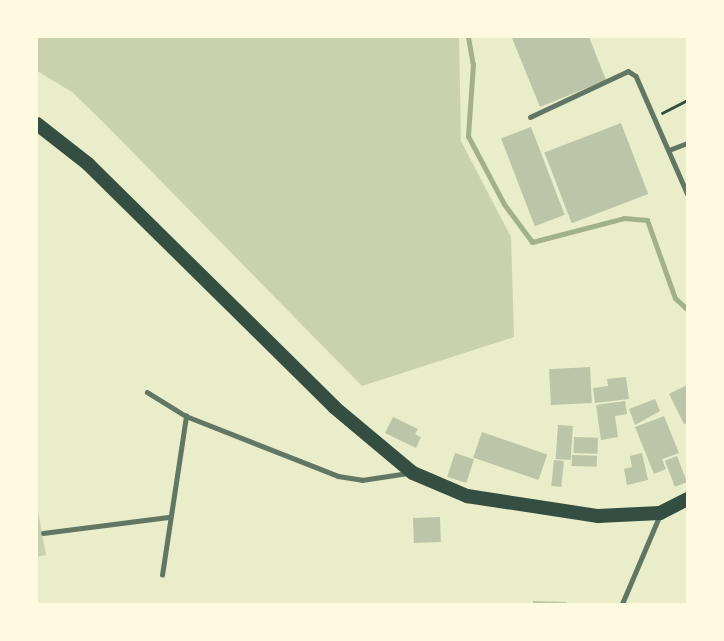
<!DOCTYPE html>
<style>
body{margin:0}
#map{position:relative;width:724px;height:641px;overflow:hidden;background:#e9edc9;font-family:"Golos Text",sans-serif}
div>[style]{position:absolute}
.green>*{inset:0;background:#cad2ad}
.stream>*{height:5px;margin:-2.5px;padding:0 2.5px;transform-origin:2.5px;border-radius:2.5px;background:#a3b18a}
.building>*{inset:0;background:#bcc5a7;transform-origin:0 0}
.path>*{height:2.5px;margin:-1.25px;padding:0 1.25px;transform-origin:1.25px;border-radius:1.25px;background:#344e41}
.service>*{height:4.5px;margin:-2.25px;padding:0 2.25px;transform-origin:2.25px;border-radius:2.25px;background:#617663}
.secondary>*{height:14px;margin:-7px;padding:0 7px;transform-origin:7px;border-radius:7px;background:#344e41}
span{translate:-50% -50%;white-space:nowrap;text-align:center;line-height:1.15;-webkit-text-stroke:7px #fefae0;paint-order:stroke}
.frame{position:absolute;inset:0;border:38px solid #fefae0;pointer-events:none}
</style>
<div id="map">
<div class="green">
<i style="clip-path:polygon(37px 37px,459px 37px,461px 141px,511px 237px,514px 337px,362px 386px,103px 122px,72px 92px,37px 71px)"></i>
<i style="clip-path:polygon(37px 506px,46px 555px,37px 557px)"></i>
</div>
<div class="stream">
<i style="left:468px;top:37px;width:27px;rotate:80deg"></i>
<i style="left:473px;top:64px;width:72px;rotate:94deg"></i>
<i style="left:468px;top:136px;width:77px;rotate:62.1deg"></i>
<i style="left:504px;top:204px;width:47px;rotate:53.6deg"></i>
<i style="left:532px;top:242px;width:95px;rotate:-14.6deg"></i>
<i style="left:624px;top:218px;width:23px;rotate:5deg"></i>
<i style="left:647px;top:220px;width:83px;rotate:70.3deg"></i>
<i style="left:675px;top:298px;width:16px;rotate:43deg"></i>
</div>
<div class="building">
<i style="clip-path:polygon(516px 37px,589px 37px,606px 80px,540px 107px,512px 38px)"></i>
<i style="left:621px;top:123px;width:76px;height:82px;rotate:69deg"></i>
<i style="left:531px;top:127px;width:94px;height:32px;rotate:69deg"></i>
<i style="left:590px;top:367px;width:36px;height:41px;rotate:87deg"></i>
<i style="clip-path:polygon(626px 377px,629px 399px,595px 403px,593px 388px,608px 386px,607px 379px)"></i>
<i style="clip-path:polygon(687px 385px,687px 423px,684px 424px,669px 394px)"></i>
<i style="clip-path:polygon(655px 399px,660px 411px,635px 425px,629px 409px)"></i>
<i style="clip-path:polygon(625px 401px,627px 414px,615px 416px,618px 437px,601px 440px,596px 405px)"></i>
<i style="clip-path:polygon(664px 416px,679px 453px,662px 459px,666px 469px,654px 474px,635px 427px)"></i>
<i style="clip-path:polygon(393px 417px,418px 429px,415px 434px,421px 437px,416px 448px,385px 433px)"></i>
<i style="left:558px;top:425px;width:15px;height:34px;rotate:4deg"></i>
<i style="left:482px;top:432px;width:69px;height:27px;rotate:19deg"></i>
<i style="left:574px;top:437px;width:24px;height:16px;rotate:2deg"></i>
<i style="left:455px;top:453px;width:20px;height:25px;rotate:18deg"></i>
<i style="clip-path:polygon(642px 453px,648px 480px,627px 485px,624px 469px,632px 467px,630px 456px)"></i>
<i style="left:572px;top:455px;width:25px;height:11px;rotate:2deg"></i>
<i style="left:677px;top:456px;width:28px;height:13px;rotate:69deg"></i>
<i style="left:554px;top:460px;width:10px;height:26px;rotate:6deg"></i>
<i style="left:440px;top:517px;width:25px;height:27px;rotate:88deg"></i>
<i style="clip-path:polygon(533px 601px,566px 602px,566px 604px,533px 604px)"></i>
</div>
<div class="path">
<i style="left:662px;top:113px;width:28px;rotate:-27deg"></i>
</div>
<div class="service">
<i style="left:530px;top:117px;width:108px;rotate:-25.1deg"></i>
<i style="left:628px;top:71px;width:9px;rotate:32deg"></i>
<i style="left:636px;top:76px;width:128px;rotate:66.4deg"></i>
<i style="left:669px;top:150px;width:19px;rotate:-21deg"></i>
<i style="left:147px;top:392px;width:46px;rotate:31.6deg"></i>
<i style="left:186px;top:416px;width:163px;rotate:21.5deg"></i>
<i style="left:338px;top:476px;width:24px;rotate:9deg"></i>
<i style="left:362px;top:480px;width:48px;rotate:-8.5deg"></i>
<i style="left:43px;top:533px;width:126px;rotate:-7.3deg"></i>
<i style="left:162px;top:575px;width:161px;rotate:-81.4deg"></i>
<i style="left:622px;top:604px;width:95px;rotate:-67deg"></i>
</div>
<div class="secondary">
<i style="left:37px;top:124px;width:65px;rotate:38.1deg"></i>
<i style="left:88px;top:164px;width:346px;rotate:44.6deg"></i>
<i style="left:334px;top:407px;width:103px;rotate:39.9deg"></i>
<i style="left:413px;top:473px;width:59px;rotate:23.1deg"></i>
<i style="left:467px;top:496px;width:133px;rotate:8.7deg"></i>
<i style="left:598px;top:516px;width:62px;rotate:-2.8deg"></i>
<i style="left:660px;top:513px;width:30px;rotate:-27deg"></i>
</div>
<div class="frame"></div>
</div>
